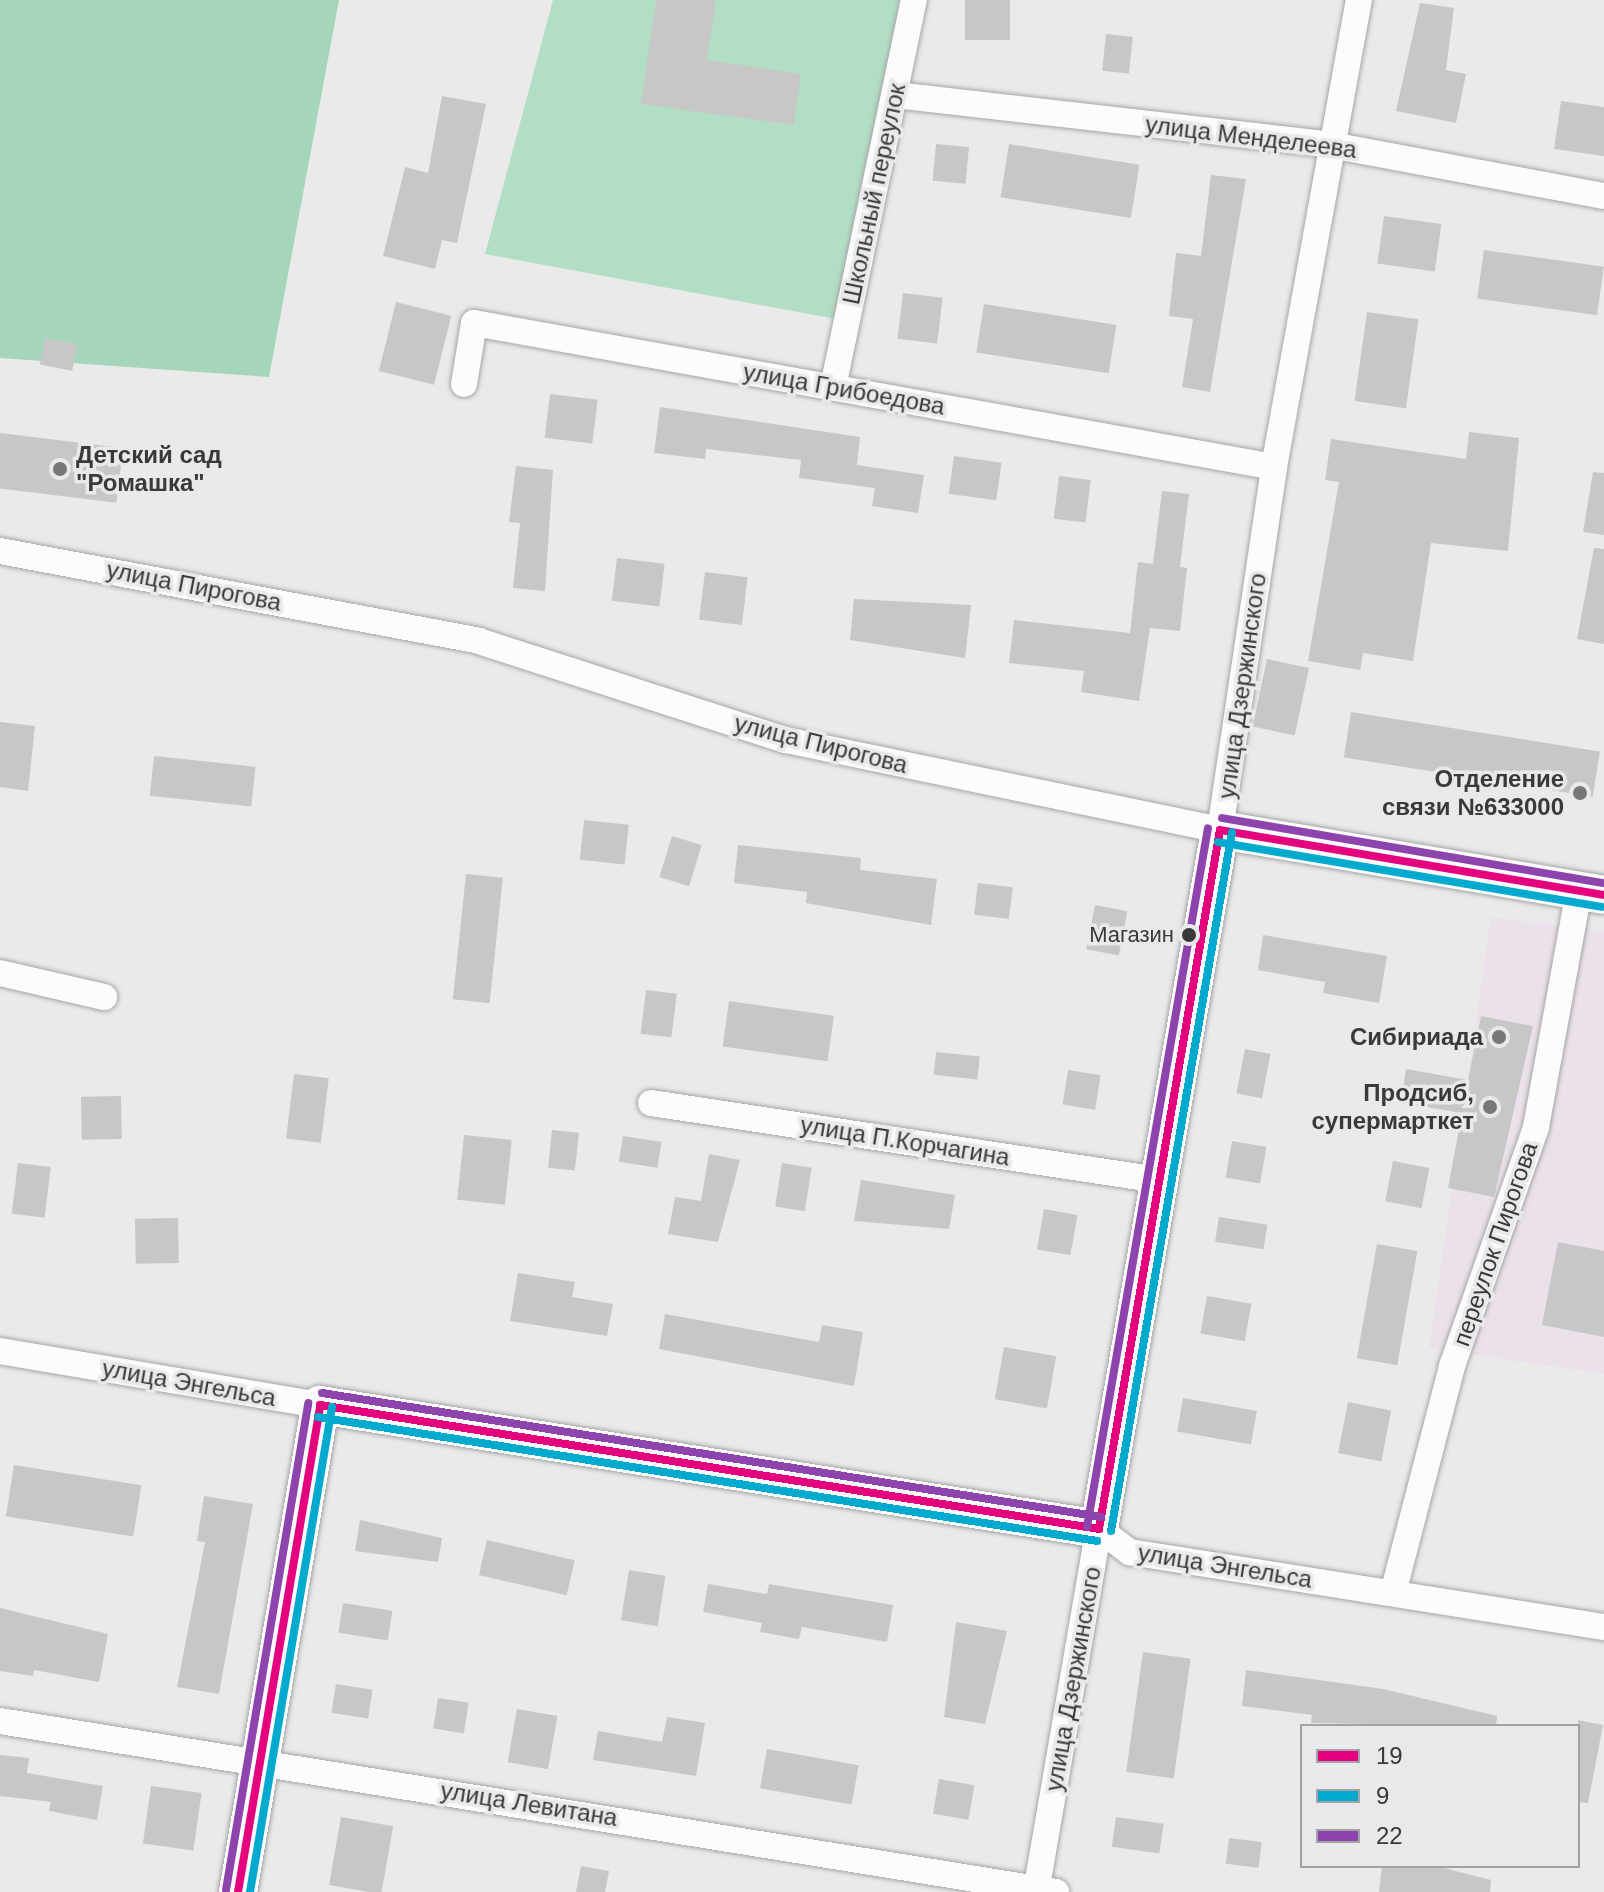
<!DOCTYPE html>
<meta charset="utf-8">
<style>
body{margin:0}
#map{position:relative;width:1604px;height:1892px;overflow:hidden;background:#eaeaeb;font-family:Arial,sans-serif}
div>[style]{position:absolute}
.commercial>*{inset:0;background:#ebe1ea}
.green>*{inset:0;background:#b2dec6}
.forest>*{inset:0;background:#a5d6bc}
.building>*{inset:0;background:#c7c7c8;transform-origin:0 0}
.roads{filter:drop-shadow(0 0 2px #a6a6a7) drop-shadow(0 0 2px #a6a6a7)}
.street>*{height:26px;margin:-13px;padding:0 13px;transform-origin:13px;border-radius:13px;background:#fcfcfc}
.secondary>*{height:38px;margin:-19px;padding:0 19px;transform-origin:19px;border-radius:19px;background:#fcfcfc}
.bus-1>*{height:8px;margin:-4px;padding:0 4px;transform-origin:4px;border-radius:4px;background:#e5007d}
.bus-2>*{height:8px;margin:-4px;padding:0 4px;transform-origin:4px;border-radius:4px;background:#00a9ce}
.bus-3>*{height:8px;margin:-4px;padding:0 4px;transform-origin:4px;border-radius:4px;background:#8e44ad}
.dots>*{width:22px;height:22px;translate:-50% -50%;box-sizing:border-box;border:4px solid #e9e9ec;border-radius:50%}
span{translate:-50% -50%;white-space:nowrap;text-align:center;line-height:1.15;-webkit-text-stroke:7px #e9e9ec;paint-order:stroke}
.bus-label{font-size:22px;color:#39393a}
.right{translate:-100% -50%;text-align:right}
.street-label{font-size:24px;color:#39393a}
.poi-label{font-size:24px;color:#39393a;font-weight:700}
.left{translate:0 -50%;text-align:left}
.legend{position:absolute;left:1300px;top:1724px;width:280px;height:144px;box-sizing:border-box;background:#e9e9ec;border:2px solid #a3a3a5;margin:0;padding:10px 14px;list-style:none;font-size:24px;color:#39393a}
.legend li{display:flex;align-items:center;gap:16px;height:40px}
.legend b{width:40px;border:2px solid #a3a3a5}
</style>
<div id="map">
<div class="commercial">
<i style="clip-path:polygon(1491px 917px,1604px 932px,1604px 1374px,1429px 1348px)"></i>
</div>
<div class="green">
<i style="clip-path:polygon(553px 0,907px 0,841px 320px,485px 254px)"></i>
</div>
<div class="forest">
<i style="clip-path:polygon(0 0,339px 0,269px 377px,0 358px)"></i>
</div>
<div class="building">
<i style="clip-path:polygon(656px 0,716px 0,707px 60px,801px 74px,794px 125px,641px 104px)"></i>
<i style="left:965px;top:0;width:45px;height:40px"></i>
<i style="clip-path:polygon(1420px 3px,1454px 8px,1446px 70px,1466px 74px,1456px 123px,1396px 111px)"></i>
<i style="left:1106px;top:34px;width:27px;height:37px;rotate:6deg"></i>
<i style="clip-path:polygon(442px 96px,486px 104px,457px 243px,442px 240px,435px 269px,383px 256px,405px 167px,428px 173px)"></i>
<i style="clip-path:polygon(1561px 101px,1604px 107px,1604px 156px,1554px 149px)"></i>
<i style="left:936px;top:144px;width:33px;height:37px;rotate:5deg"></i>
<i style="left:1009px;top:144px;width:132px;height:54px;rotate:9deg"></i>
<i style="clip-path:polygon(1211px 175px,1246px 179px,1210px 392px,1182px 387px,1193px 319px,1169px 316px,1176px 253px,1201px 256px)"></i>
<i style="left:1384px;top:216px;width:58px;height:48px;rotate:8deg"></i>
<i style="left:1484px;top:250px;width:121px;height:49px;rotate:8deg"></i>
<i style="left:903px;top:293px;width:40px;height:46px;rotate:7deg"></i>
<i style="left:396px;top:302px;width:57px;height:71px;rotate:14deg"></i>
<i style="left:984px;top:304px;width:134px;height:49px;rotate:9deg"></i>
<i style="left:1367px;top:312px;width:52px;height:90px;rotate:8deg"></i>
<i style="left:45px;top:338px;width:33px;height:27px;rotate:11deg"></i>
<i style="left:550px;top:394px;width:48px;height:44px;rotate:7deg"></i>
<i style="clip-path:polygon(660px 407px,860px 437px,857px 465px,924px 475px,918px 513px,872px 506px,875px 488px,799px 478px,801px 460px,706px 449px,705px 459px,654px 453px)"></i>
<i style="clip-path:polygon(1469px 432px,1519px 438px,1508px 551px,1431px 543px,1413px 661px,1363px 653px,1360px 670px,1308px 661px,1339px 482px,1325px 480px,1331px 439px,1466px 459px)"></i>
<i style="left:0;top:433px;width:124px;height:55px;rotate:7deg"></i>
<i style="left:954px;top:456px;width:48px;height:38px;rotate:8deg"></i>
<i style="clip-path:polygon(516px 466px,553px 470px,545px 591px,513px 588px,520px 523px,509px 522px)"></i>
<i style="clip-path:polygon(1593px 472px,1604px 473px,1604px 535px,1583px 532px)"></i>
<i style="left:1059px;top:476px;width:32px;height:43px;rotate:7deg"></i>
<i style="clip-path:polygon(1162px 491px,1189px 494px,1180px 567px,1187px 568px,1180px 631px,1150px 628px,1139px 701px,1081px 692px,1084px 671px,1009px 663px,1014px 620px,1130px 633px,1138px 562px,1153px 564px)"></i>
<i style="clip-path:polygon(1594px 548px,1604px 549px,1604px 644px,1577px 639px)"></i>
<i style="left:617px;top:558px;width:48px;height:43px;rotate:7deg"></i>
<i style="left:705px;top:572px;width:43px;height:48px;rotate:7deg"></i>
<i style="clip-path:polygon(854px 599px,971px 605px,965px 658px,850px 640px)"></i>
<i style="left:1267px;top:659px;width:43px;height:69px;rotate:12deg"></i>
<i style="left:1351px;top:712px;width:252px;height:46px;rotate:9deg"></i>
<i style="clip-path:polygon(0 722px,35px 726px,28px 791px,0 787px)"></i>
<i style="left:154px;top:756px;width:102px;height:40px;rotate:6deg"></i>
<i style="left:584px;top:820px;width:45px;height:40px;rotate:6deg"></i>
<i style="left:672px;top:836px;width:31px;height:43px;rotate:17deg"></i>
<i style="clip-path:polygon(738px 845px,861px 858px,860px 870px,937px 879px,931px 925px,806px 903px,807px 892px,734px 883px)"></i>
<i style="left:466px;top:874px;width:37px;height:126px;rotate:6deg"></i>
<i style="left:978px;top:883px;width:35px;height:32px;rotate:7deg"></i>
<i style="left:1095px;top:905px;width:33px;height:45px;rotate:11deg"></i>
<i style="clip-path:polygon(1263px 935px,1387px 956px,1379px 1003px,1323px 993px,1325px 982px,1258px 970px)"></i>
<i style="left:646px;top:990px;width:31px;height:44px;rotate:7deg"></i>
<i style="left:729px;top:1001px;width:106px;height:46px;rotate:8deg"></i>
<i style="clip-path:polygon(1481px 1016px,1533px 1026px,1494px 1197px,1448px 1188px,1462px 1113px,1401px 1103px,1406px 1069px,1468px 1080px)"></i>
<i style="left:1245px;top:1049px;width:26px;height:45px;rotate:11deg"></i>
<i style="left:936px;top:1052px;width:44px;height:23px;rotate:6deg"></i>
<i style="left:1068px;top:1070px;width:33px;height:35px;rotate:9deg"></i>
<i style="left:294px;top:1074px;width:35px;height:65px;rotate:7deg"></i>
<i style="left:121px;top:1096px;width:43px;height:40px;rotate:89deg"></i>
<i style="left:552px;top:1130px;width:27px;height:38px;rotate:6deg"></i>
<i style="left:464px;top:1135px;width:48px;height:65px;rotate:6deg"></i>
<i style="left:623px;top:1136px;width:39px;height:26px;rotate:9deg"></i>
<i style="left:1232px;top:1141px;width:35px;height:37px;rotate:10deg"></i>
<i style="clip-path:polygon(709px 1154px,740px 1160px,718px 1242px,668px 1234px,675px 1197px,701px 1201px)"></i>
<i style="left:1393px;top:1161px;width:37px;height:41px;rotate:11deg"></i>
<i style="left:18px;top:1163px;width:33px;height:51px;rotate:7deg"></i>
<i style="left:782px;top:1163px;width:30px;height:44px;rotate:9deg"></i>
<i style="clip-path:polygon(861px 1180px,955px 1195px,949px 1229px,854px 1221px)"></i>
<i style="left:1044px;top:1209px;width:34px;height:41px;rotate:10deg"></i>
<i style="left:1219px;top:1217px;width:49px;height:25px;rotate:9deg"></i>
<i style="left:178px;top:1218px;width:45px;height:43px;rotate:89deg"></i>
<i style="clip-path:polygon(1558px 1242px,1604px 1251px,1604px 1337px,1542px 1325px)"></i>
<i style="left:1377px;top:1244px;width:41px;height:116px;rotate:10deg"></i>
<i style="clip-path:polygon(518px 1273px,575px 1282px,572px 1297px,613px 1304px,607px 1336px,510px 1321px)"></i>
<i style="left:1207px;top:1296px;width:45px;height:38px;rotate:10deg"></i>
<i style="clip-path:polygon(665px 1314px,819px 1342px,822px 1325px,863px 1332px,854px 1386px,659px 1349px)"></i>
<i style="left:1004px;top:1347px;width:53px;height:53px;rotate:10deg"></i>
<i style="left:1183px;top:1398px;width:75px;height:34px;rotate:10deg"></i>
<i style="left:1348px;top:1402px;width:44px;height:52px;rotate:11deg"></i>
<i style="left:14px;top:1465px;width:129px;height:52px;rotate:9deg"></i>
<i style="clip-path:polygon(204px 1496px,253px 1504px,219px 1694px,177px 1687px,205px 1542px,197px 1541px)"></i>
<i style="clip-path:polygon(360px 1520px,442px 1538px,438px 1562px,355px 1551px)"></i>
<i style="left:487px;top:1540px;width:90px;height:36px;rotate:13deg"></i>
<i style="left:629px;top:1570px;width:37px;height:51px;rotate:9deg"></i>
<i style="clip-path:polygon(708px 1584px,767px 1594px,769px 1584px,893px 1605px,887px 1642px,802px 1627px,799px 1639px,760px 1632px,762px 1623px,703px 1612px)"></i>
<i style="left:343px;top:1603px;width:50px;height:30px;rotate:9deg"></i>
<i style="clip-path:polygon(0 1608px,108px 1634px,99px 1682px,34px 1670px,33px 1676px,0 1671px)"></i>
<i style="clip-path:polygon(956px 1622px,1007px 1631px,985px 1724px,944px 1717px)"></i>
<i style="left:1143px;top:1652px;width:48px;height:121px;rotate:8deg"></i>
<i style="clip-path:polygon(1246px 1670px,1383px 1689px,1497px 1716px,1496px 1726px,1311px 1723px,1312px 1715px,1242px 1706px)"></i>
<i style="left:336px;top:1684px;width:37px;height:29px;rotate:9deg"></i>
<i style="left:438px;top:1698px;width:31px;height:31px;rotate:9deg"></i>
<i style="left:517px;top:1709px;width:41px;height:54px;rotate:10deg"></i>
<i style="clip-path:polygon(667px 1717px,705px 1723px,696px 1776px,593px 1760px,598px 1731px,662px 1742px)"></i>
<i style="clip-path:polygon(1578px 1720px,1603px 1725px,1588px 1803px,1578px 1802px)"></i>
<i style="left:767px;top:1749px;width:93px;height:40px;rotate:10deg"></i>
<i style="clip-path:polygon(0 1755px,29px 1758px,27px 1773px,103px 1786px,97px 1820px,49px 1811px,51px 1802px,0 1796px)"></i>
<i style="left:939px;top:1779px;width:36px;height:35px;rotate:10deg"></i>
<i style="left:151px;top:1786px;width:51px;height:58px;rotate:8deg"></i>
<i style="left:341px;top:1817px;width:53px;height:69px;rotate:10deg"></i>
<i style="left:1116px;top:1817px;width:48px;height:30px;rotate:8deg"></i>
<i style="left:1229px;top:1838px;width:33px;height:26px;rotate:7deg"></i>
<i style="clip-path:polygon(581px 1866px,609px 1871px,605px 1892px,576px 1892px)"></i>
<i style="clip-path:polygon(1382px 1866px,1436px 1866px,1491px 1880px,1490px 1892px,1379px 1892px)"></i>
</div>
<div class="roads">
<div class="street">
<i style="left:895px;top:95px;width:439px;rotate:6.5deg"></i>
<i style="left:1331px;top:145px;width:278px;rotate:10.6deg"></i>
<i style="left:464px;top:384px;width:62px;rotate:-80.7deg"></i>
<i style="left:474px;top:323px;width:813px;rotate:10.2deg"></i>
<i style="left:833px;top:387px;width:395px;rotate:-78.2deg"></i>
<i style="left:0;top:551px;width:487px;rotate:10.6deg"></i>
<i style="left:479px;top:641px;width:323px;rotate:17.9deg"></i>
<i style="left:786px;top:740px;width:443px;rotate:11.7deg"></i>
<i style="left:1220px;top:830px;width:367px;rotate:-81.5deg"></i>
<i style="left:1274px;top:467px;width:475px;rotate:-79.7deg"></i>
<i style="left:0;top:973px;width:107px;rotate:13deg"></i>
<i style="left:651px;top:1103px;width:514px;rotate:8.62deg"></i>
<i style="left:0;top:1351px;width:325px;rotate:9.6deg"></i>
<i style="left:1393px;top:1593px;width:235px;rotate:-75.4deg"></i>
<i style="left:1452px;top:1366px;width:253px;rotate:-70.6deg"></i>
<i style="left:1536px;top:1127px;width:241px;rotate:-79.7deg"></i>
<i style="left:0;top:1721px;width:1070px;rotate:9.2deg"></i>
<i style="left:1036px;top:1892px;width:368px;rotate:-80.2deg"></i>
<i style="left:1099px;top:1529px;width:39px;rotate:37deg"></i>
<i style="left:1130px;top:1552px;width:480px;rotate:9deg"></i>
</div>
<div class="secondary">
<i style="left:238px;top:1892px;width:494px;rotate:-80.4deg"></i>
<i style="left:320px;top:1405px;width:789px;rotate:9.04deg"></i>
<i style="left:1099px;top:1529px;width:709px;rotate:-80.18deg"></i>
<i style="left:1220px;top:830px;width:389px;rotate:9.6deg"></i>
</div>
</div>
<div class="bus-1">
<i style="left:1220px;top:830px;width:389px;rotate:9.6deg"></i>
<i style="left:320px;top:1405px;width:789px;rotate:9.04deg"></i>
<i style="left:1099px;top:1529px;width:709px;rotate:-80.18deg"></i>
<i style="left:238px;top:1892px;width:494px;rotate:-80.4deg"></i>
</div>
<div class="bus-2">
<i style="left:1218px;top:842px;width:389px;rotate:9.6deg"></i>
<i style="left:318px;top:1417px;width:789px;rotate:9.04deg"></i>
<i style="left:1111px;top:1531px;width:709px;rotate:-80.18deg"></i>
<i style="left:250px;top:1892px;width:492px;rotate:-80.4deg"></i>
</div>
<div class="bus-3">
<i style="left:1222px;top:818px;width:387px;rotate:9.7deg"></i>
<i style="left:322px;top:1393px;width:789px;rotate:9.04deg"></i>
<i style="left:1087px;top:1527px;width:709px;rotate:-80.18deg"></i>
<i style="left:226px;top:1890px;width:494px;rotate:-80.4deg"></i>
</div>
<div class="dots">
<i style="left:60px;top:469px;background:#777778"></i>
<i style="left:1580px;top:793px;background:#777778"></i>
<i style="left:1189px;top:935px;background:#39393a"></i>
<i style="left:1499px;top:1037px;background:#777778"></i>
<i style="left:1490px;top:1107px;background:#777778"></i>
</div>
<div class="bus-label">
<span class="right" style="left:1174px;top:935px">Магазин</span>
</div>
<div class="street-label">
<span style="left:1251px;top:137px;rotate:7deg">улица Менделеева</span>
<span style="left:874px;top:194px;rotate:-78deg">Школьный переулок</span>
<span style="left:844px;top:389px;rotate:10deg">улица Грибоедова</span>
<span style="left:194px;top:586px;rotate:11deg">улица Пирогова</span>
<span style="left:1242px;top:686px;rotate:-82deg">улица Дзержинского</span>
<span style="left:821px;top:744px;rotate:14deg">улица Пирогова</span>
<span style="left:905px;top:1141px;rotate:9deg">улица П.Корчагина</span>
<span style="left:1495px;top:1244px;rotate:-71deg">переулок Пирогова</span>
<span style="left:189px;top:1383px;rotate:10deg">улица Энгельса</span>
<span style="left:1225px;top:1566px;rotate:9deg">улица Энгельса</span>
<span style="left:1073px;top:1679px;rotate:-80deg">улица Дзержинского</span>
<span style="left:529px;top:1804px;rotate:9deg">улица Левитана</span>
</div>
<div class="poi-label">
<span class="left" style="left:76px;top:469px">Детский сад<br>"Ромашка"</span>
<span class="right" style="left:1564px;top:793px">Отделение<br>связи №633000</span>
<span class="right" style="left:1483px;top:1037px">Сибириада</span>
<span class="right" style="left:1474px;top:1107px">Продсиб,<br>супермарткет</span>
</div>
<ul class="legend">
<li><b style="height:10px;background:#e5007d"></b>19</li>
<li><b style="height:10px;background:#00a9ce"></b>9</li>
<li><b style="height:10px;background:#8e44ad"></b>22</li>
</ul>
</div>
